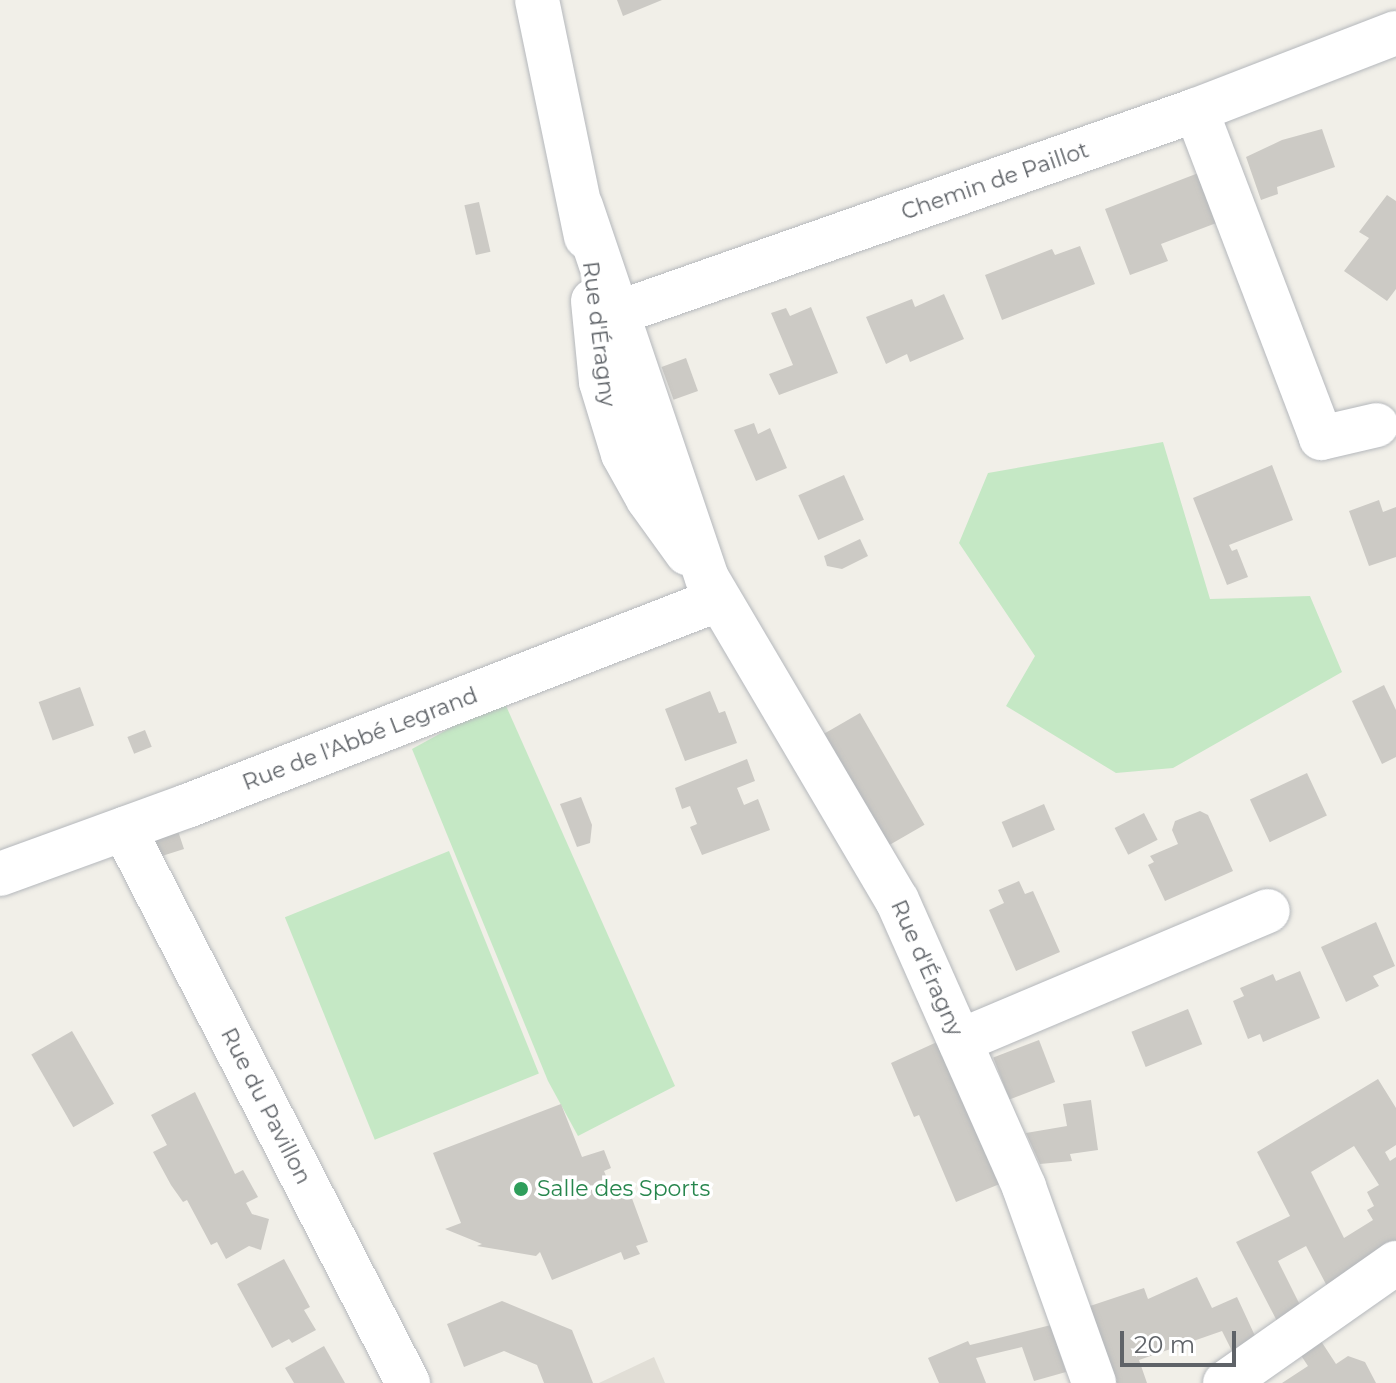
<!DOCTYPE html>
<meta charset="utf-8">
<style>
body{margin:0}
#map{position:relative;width:1396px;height:1383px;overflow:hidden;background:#f1efe8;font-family:Montserrat,sans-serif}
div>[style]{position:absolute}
.education>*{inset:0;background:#e1ded6}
.green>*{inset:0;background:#c5e8c5;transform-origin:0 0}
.building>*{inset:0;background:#cccac5;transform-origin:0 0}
.roads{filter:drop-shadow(0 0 2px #b5b8bc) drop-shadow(0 0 2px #b5b8bc)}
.minor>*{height:44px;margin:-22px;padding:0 22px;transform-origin:22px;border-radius:22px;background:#fff}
.dots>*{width:22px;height:22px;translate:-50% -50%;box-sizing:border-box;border:4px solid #fff;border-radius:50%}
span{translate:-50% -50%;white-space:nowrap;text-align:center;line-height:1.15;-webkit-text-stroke:7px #fff;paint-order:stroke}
.street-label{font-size:22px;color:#5f6368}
.leisure-label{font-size:22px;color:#27864d}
.left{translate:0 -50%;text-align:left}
.scale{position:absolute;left:1120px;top:1331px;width:116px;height:36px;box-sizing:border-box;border:4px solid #5f6368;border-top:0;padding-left:10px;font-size:24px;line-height:28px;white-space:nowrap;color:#5f6368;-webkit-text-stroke:6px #fff;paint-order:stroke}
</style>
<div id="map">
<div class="education">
<i style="clip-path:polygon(654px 1357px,665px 1383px,599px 1383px)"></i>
</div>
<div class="green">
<i style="clip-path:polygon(1163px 442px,1210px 599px,1310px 596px,1342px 672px,1173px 768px,1116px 773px,1006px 706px,1035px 656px,959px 543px,988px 473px)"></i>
<i style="clip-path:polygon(503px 699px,675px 1086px,578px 1136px,548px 1081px,412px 749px)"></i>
<i style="left:449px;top:851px;width:240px;height:177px;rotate:68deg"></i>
</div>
<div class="building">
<i style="clip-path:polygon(617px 0,662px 0,623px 16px)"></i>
<i style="clip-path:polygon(1322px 129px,1335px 167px,1277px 187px,1278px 194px,1261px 200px,1246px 157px,1282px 140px)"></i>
<i style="clip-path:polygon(1201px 172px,1219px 222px,1161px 244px,1168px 261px,1130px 275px,1105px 209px)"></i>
<i style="clip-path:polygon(1387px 195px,1396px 201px,1396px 289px,1387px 301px,1344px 271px,1369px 238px,1359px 232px)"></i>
<i style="left:479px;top:202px;width:51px;height:15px;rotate:77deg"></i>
<i style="clip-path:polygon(1080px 246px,1095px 284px,1002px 320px,985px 275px,1052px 249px,1055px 255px)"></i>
<i style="clip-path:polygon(944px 294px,964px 339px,910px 362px,907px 354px,886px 364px,866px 317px,912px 299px,915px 307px)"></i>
<i style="clip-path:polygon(811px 307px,838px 373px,779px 395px,769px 374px,793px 365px,771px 313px,786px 308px,790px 316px)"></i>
<i style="left:686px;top:358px;width:35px;height:26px;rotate:70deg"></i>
<i style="clip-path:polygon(754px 423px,758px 434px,770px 428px,787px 468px,756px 481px,734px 430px)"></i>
<i style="clip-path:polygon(1272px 465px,1293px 520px,1229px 545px,1232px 551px,1237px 549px,1248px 577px,1227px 585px,1193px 498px)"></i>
<i style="left:844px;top:475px;width:49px;height:50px;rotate:66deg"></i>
<i style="clip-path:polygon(1379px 500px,1383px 512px,1396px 507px,1396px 557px,1369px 566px,1349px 511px)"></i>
<i style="clip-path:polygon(860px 539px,868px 556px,842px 569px,827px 566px,824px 556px)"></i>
<i style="clip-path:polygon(1384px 685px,1396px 710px,1396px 757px,1382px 764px,1352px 701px)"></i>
<i style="left:80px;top:687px;width:41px;height:44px;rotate:70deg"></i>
<i style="clip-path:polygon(710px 691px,719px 713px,725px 711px,737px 743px,685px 761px,665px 709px)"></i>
<i style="left:860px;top:713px;width:129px;height:42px;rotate:60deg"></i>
<i style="left:145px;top:730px;width:18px;height:19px;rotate:68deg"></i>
<i style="clip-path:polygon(747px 759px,755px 781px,737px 788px,744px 805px,758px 799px,770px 830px,702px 855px,690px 827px,697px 824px,690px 806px,682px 809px,675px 788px)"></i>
<i style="left:1307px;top:773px;width:47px;height:63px;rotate:65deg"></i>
<i style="clip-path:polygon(581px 797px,592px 825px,590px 843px,577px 847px,560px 804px)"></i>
<i style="left:1044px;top:804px;width:28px;height:46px;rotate:67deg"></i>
<i style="clip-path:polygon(1200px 811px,1208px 815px,1233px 871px,1165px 901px,1148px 865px,1154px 862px,1150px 856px,1178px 844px,1172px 830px,1175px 821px)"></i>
<i style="left:1144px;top:813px;width:30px;height:33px;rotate:63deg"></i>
<i style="clip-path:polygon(176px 825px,184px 849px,162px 856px,151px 834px)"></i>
<i style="clip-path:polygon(1019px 881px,1025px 894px,1033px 891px,1060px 952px,1016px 971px,989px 910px,1004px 903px,998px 890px)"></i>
<i style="clip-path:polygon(1376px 922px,1395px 966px,1373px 976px,1379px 986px,1346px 1002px,1321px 947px)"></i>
<i style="clip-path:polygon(1300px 971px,1320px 1018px,1263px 1042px,1260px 1034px,1248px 1039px,1233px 1001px,1244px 996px,1240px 988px,1273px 974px,1276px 981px)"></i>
<i style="left:1188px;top:1009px;width:38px;height:61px;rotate:68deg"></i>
<i style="left:72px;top:1031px;width:84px;height:47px;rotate:60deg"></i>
<i style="left:1039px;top:1040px;width:45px;height:49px;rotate:69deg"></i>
<i style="clip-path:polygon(937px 1042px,1002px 1183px,956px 1202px,919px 1115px,914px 1117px,891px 1063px)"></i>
<i style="clip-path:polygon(evenodd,1378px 1079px,1396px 1108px,1396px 1145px,1385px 1152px,1390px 1161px,1396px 1157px,1396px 1241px,1328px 1288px,1306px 1246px,1278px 1261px,1301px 1307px,1278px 1323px,1236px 1242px,1290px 1216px,1257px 1152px,1378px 1079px,1354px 1146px,1379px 1185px,1367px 1192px,1374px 1206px,1367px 1210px,1373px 1220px,1344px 1238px,1311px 1172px,1354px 1146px)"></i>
<i style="clip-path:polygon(195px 1092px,235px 1174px,243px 1170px,258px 1197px,246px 1203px,252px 1214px,269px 1219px,261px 1250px,249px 1246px,226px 1259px,217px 1242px,211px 1245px,187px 1200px,183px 1202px,171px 1185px,153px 1152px,167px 1145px,151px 1115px)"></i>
<i style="clip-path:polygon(1091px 1100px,1098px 1150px,1070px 1154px,1072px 1161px,1040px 1164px,1026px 1133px,1067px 1126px,1063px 1104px)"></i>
<i style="clip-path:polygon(561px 1104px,582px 1157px,604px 1150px,611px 1168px,604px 1171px,611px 1188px,626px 1182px,648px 1242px,636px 1246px,640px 1254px,624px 1260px,621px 1252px,552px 1280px,540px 1252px,536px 1256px,477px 1246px,482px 1244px,445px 1229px,461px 1223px,433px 1153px)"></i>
<i style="clip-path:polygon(284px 1259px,310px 1307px,304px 1310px,316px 1330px,292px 1343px,289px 1339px,272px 1348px,237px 1284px)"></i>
<i style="clip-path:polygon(1197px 1277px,1212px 1308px,1237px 1297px,1256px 1338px,1233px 1353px,1222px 1331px,1139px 1360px,1147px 1383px,1116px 1383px,1090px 1306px,1144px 1288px,1148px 1299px)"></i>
<i style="clip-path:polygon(502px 1301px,572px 1330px,593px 1383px,544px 1383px,537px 1365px,504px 1351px,464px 1367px,447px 1324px)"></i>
<i style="clip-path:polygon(1051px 1325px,1066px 1372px,1034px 1381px,1022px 1347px,976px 1358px,986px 1383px,939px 1383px,928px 1358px,968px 1341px,970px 1345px)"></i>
<i style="clip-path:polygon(1321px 1341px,1336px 1364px,1348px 1356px,1365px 1362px,1376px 1383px,1282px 1383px,1308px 1366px,1300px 1354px)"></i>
<i style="clip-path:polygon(324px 1346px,345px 1383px,294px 1383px,285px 1368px)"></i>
</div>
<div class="roads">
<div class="minor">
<i style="left:537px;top:0;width:242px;rotate:78.3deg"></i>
<i style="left:1196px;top:110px;width:351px;rotate:69.1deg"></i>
<i style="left:1321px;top:438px;width:57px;rotate:-13.1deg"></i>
<i style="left:581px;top:206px;width:393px;rotate:71.3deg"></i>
<i style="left:707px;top:578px;width:374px;rotate:59.5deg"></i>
<i style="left:897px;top:900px;width:314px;rotate:66.1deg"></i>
<i style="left:1024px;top:1187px;width:208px;rotate:70.3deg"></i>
<i style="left:593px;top:301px;width:81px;rotate:84.4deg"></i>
<i style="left:601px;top:382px;width:75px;rotate:73deg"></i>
<i style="left:623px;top:454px;width:51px;rotate:60.9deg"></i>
<i style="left:648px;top:499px;width:67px;rotate:54.2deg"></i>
<i style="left:598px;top:329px;width:34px;rotate:-34deg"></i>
<i style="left:626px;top:310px;width:604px;rotate:-19.33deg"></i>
<i style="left:1196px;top:110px;width:214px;rotate:-21.1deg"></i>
<i style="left:124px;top:829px;width:623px;rotate:62.86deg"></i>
<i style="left:0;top:874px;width:199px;rotate:-20deg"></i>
<i style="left:187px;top:806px;width:569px;rotate:-21.24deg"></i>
<i style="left:960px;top:1041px;width:334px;rotate:-22.9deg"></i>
<i style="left:1225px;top:1383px;width:209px;rotate:-35.1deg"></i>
</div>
</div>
<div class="dots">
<i style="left:521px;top:1189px;background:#2e9e5b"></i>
</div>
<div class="street-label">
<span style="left:995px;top:181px;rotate:-19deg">Chemin de Paillot</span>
<span style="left:599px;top:334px;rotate:83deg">Rue d'Éragny</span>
<span style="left:360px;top:739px;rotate:-21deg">Rue de l'Abbé Legrand</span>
<span style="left:927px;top:968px;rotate:66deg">Rue d'Éragny</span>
<span style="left:266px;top:1106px;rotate:63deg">Rue du Pavillon</span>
</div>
<div class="leisure-label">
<span class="left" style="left:537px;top:1189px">Salle des Sports</span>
</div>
<div class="scale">20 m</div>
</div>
